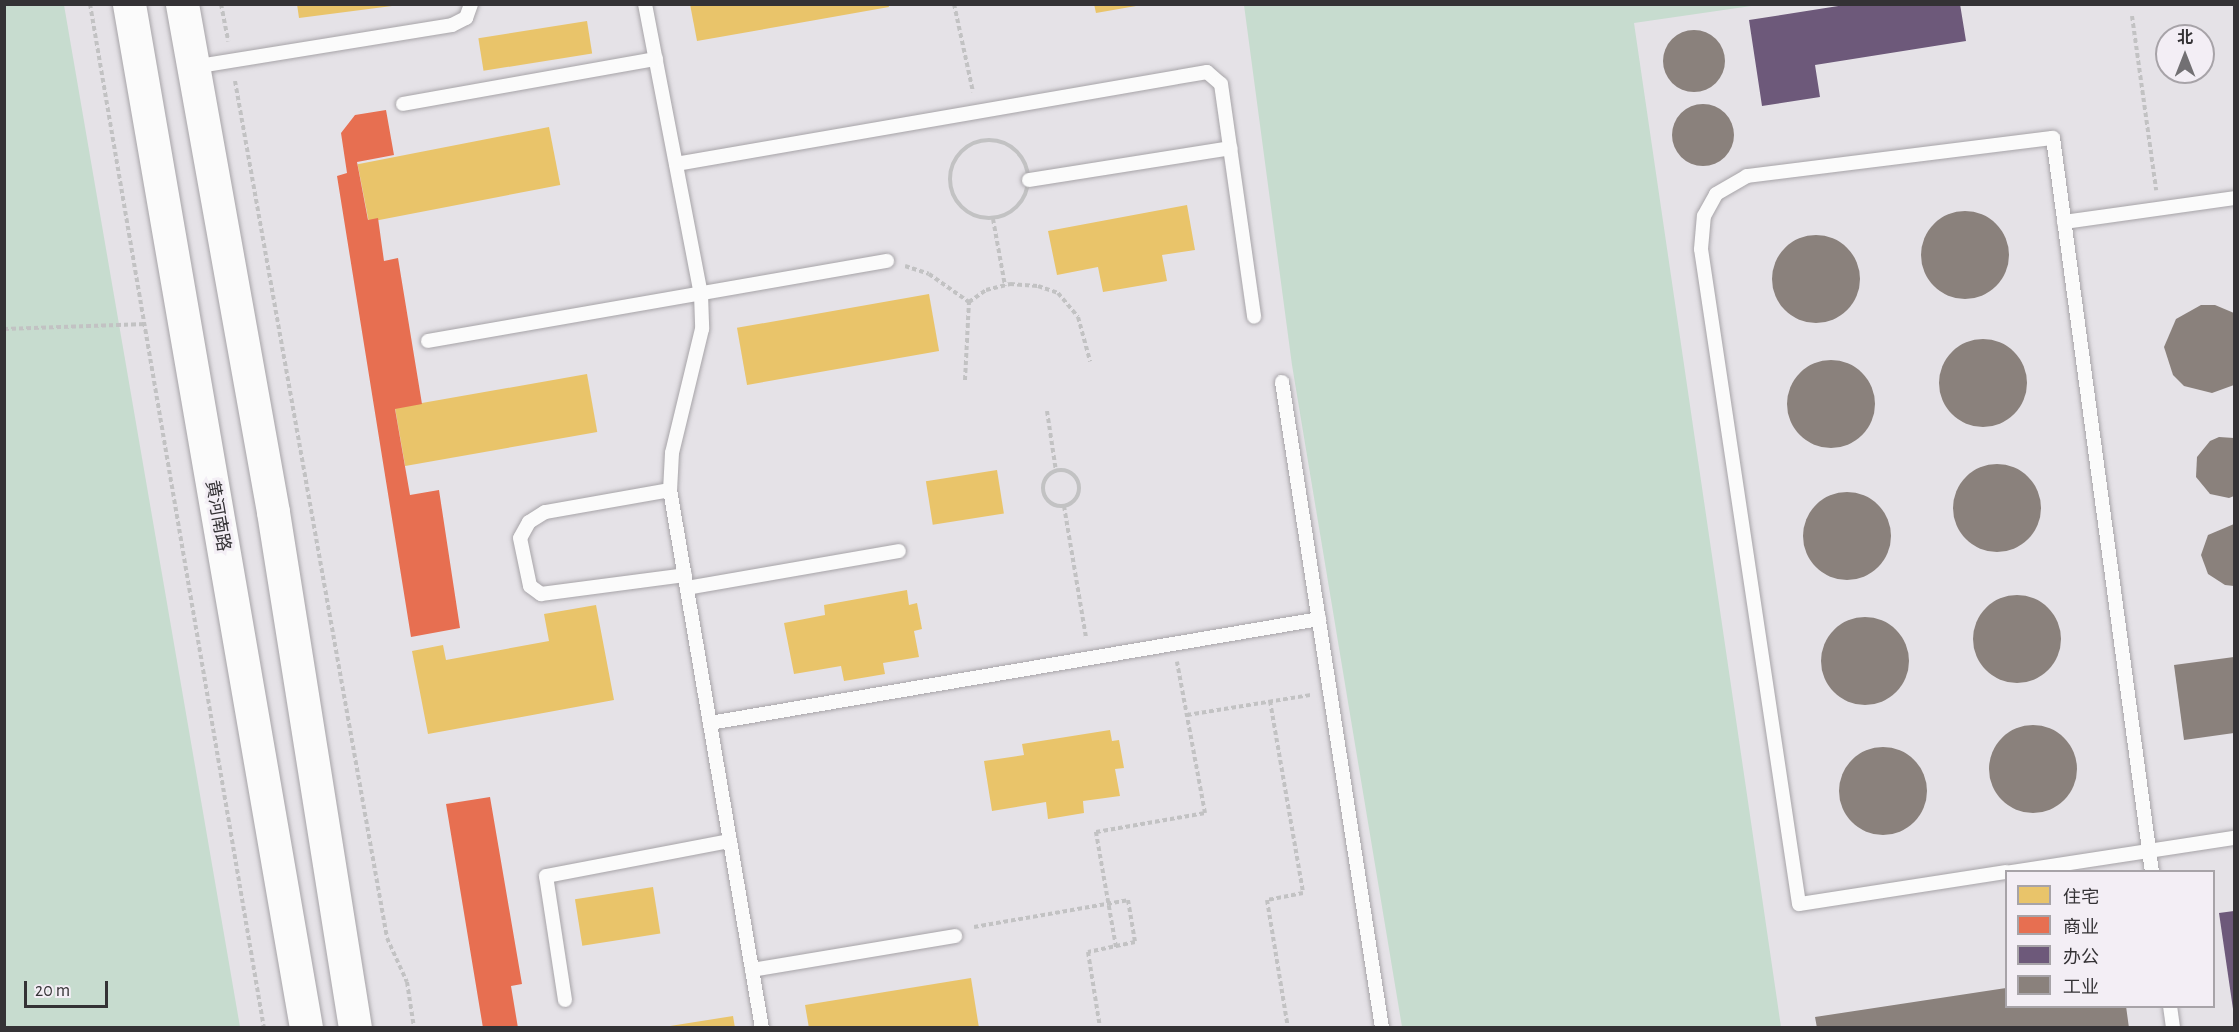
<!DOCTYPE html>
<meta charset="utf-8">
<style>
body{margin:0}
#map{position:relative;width:2239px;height:1032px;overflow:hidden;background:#e5e2e7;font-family:"Alegreya Sans","Noto Sans SC",sans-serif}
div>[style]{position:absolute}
.green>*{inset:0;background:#c7dccf}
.homes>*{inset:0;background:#e9c46a;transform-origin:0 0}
.shops>*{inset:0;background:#e76f51}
.offices>*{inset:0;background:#6d597a}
.industry>*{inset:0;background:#8a817c}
.round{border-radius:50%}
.path>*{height:4px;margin-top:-2px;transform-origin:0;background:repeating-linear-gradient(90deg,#c2c2c3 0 4.5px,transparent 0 7.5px)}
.path>.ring{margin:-2px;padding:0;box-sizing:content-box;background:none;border:4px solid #c2c2c3;border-radius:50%}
.roads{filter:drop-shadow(0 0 2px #a7a4a8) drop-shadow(0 0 2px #a7a4a8)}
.service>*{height:14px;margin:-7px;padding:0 7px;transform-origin:7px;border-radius:7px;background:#fbfbfb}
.primary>*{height:33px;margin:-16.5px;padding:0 16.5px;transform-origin:16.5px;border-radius:16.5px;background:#fbfbfb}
span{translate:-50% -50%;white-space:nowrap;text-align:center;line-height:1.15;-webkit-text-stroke:6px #f3eef5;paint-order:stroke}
.street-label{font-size:18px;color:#343235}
.frame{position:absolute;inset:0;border:6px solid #343235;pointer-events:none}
.legend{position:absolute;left:2005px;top:870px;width:210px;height:138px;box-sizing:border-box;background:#f3eef5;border:2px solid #a7a3a8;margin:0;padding:8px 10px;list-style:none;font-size:18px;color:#343235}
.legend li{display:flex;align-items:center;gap:12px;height:30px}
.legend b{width:30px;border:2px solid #a7a3a8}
.north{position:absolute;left:2155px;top:24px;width:60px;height:60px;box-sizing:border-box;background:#f3eef5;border:2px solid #a7a3a8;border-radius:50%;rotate:0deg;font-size:16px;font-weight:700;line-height:24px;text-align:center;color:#343235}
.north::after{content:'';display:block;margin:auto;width:21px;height:27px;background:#727073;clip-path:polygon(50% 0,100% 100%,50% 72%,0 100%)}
.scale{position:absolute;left:24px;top:981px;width:84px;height:27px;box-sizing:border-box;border:3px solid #343235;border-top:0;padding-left:8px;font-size:18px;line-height:21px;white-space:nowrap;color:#343235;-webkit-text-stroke:4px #f3eef5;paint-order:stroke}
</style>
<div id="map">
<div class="green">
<i style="clip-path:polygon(5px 4px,64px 5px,240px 1027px,5px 1027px)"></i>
<i style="clip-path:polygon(1244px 5px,1758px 5px,1634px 23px,1781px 1027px,1402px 1027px,1292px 365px)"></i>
</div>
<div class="homes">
<i style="clip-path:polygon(297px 4px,392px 4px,392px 6px,299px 18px)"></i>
<i style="clip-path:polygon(690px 4px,888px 4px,889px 7px,697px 41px)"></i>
<i style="clip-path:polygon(1094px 4px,1136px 4px,1136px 6px,1096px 13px)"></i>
<i style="left:587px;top:21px;width:33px;height:110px;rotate:81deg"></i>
<i style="left:549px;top:127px;width:59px;height:195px;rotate:79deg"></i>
<i style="clip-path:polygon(1187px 205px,1195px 250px,1162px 255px,1167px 281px,1103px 292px,1098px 267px,1057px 275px,1048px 231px)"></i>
<i style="left:929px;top:294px;width:58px;height:195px;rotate:80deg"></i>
<i style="left:587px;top:374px;width:59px;height:195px;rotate:80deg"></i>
<i style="left:997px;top:470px;width:44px;height:72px;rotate:81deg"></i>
<i style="clip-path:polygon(907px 590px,909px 605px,917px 603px,922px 629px,914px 631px,919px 657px,883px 663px,885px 674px,844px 681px,841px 666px,794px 674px,784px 623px,825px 615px,824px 605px)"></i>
<i style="clip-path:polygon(596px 605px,614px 700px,428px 734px,412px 651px,443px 645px,446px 660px,549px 641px,544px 614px)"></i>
<i style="clip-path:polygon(1110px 730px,1112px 741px,1119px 740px,1124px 768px,1115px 769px,1120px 796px,1083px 801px,1084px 813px,1048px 819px,1046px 802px,992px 811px,984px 761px,1024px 755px,1022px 744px)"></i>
<i style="left:653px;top:887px;width:47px;height:79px;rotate:81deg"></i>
<i style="clip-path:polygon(971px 978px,979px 1028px,809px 1028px,805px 1005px)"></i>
<i style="clip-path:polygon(733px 1016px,735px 1028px,670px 1028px,670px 1026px)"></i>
</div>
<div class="shops">
<i style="clip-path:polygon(386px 110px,394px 155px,357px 162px,368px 220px,378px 218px,384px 261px,398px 258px,422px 404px,395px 409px,410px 495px,439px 490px,460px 628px,411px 637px,337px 176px,347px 173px,341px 133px,355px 115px)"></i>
<i style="clip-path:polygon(490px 797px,522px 984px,511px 986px,518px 1028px,483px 1028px,446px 804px)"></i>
</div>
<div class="offices">
<i style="clip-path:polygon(1851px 4px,1960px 4px,1966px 41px,1815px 65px,1820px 97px,1762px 106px,1749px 20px)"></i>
<i style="clip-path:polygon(2234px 911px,2234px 1009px,2233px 1009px,2219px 913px)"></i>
</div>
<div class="industry">
<i class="round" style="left:1663px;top:30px;width:62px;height:62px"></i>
<i class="round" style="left:1672px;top:104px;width:62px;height:62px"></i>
<i class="round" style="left:1921px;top:211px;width:88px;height:88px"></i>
<i class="round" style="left:1772px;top:235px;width:88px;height:88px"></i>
<i style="clip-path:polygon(2201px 305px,2215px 305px,2234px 313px,2234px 385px,2212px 393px,2184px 386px,2173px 375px,2164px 347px,2176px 319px)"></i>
<i class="round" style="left:1939px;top:339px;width:88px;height:88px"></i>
<i class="round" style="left:1787px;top:360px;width:88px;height:88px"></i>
<i style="clip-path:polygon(2219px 437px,2234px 438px,2234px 496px,2229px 498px,2210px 494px,2196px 477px,2197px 457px,2210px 441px)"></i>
<i class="round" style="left:1953px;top:464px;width:88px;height:88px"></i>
<i class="round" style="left:1803px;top:492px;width:88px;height:88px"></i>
<i style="clip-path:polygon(2234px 524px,2234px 586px,2225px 585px,2208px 574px,2201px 555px,2208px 535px)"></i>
<i class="round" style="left:1973px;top:595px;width:88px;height:88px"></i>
<i class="round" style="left:1821px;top:617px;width:88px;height:88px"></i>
<i style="clip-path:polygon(2234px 657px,2234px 733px,2184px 740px,2174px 665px)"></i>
<i class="round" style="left:1989px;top:725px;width:88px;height:88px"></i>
<i class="round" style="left:1839px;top:747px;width:88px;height:88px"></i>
<i style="clip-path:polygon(2006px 988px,2006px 1006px,2126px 1006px,2129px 1028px,1817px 1028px,1815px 1017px)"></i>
</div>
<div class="path">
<i style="left:90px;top:4px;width:1039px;rotate:80.36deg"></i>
<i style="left:221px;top:4px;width:38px;rotate:79deg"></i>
<i style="left:954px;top:4px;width:90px;rotate:77.8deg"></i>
<i style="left:2132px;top:16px;width:176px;rotate:82.1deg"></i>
<i style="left:235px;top:81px;width:870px;rotate:79.94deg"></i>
<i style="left:387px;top:938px;width:48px;rotate:65.6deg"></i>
<i style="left:407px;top:982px;width:47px;rotate:81.3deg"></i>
<i class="ring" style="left:950px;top:140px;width:74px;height:74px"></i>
<i style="left:993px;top:219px;width:68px;rotate:79.8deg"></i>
<i style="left:905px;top:266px;width:25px;rotate:18deg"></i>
<i style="left:929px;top:274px;width:49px;rotate:35deg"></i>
<i style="left:4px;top:329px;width:142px;rotate:-2deg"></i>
<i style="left:965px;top:380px;width:78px;rotate:-87.1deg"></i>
<i style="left:969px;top:302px;width:21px;rotate:-35deg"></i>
<i style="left:986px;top:290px;width:25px;rotate:-14deg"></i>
<i style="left:1010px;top:284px;width:28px;rotate:4deg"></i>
<i style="left:1038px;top:286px;width:21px;rotate:19deg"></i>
<i style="left:1058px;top:293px;width:31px;rotate:50deg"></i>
<i style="left:1078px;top:317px;width:46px;rotate:74.7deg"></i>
<i style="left:1047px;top:411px;width:61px;rotate:81.5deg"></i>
<i class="ring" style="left:1043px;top:470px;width:32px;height:32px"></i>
<i style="left:1064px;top:506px;width:134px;rotate:80.5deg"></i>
<i style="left:1270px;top:701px;width:195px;rotate:80.2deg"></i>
<i style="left:1303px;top:893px;width:37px;rotate:169deg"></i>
<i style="left:1267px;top:900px;width:130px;rotate:80.7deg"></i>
<i style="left:1187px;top:715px;width:126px;rotate:-9.2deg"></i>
<i style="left:974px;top:927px;width:156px;rotate:-9.9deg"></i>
<i style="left:1128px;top:900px;width:43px;rotate:80.5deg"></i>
<i style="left:1135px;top:942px;width:48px;rotate:168deg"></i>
<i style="left:1088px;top:952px;width:77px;rotate:81deg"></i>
<i style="left:1116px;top:947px;width:117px;rotate:-99.9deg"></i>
<i style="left:1096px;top:832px;width:111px;rotate:-9.9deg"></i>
<i style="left:1205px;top:813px;width:154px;rotate:-100.5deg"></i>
</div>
<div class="roads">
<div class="service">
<i style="left:645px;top:4px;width:295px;rotate:79.1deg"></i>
<i style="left:701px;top:294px;width:35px;rotate:88deg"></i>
<i style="left:702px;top:329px;width:128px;rotate:103.6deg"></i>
<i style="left:672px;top:453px;width:37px;rotate:93deg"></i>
<i style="left:670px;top:490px;width:546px;rotate:80.3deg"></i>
<i style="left:193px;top:67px;width:262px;rotate:-9.2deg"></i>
<i style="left:452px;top:25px;width:16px;rotate:-27deg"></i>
<i style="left:466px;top:18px;width:15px;rotate:-70deg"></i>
<i style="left:403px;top:104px;width:257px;rotate:-10.1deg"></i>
<i style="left:676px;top:164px;width:539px;rotate:-9.83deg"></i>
<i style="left:1207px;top:72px;width:18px;rotate:41deg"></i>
<i style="left:1221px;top:84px;width:235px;rotate:81.9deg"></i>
<i style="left:1029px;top:180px;width:204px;rotate:-9deg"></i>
<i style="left:2064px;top:222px;width:172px;rotate:-8deg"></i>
<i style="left:428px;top:341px;width:466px;rotate:-9.9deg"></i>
<i style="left:1282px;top:382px;width:654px;rotate:81.2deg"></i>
<i style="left:670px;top:490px;width:127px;rotate:170deg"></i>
<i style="left:545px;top:512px;width:19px;rotate:148deg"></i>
<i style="left:529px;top:522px;width:18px;rotate:119deg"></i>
<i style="left:520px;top:538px;width:49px;rotate:78.2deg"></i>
<i style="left:530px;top:586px;width:14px;rotate:36deg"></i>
<i style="left:541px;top:594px;width:145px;rotate:-7.5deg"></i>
<i style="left:687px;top:588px;width:215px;rotate:-9.9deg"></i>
<i style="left:710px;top:723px;width:618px;rotate:-9.69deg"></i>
<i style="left:2006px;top:872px;width:209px;rotate:171.2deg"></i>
<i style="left:1799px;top:904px;width:662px;rotate:-98.51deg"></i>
<i style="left:1701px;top:249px;width:33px;rotate:-85deg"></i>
<i style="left:1704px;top:216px;width:25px;rotate:-61deg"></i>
<i style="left:1716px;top:194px;width:36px;rotate:-30deg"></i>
<i style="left:1747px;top:176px;width:308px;rotate:-7.1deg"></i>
<i style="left:2053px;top:138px;width:741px;rotate:82.32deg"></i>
<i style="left:2011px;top:872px;width:226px;rotate:-8.7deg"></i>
<i style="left:752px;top:970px;width:206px;rotate:-9.5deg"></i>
<i style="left:565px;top:1000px;width:125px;rotate:-98.7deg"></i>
<i style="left:546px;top:876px;width:187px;rotate:-10.8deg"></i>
<i style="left:2170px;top:1006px;width:22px;rotate:82deg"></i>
</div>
<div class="primary">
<i style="left:129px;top:4px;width:1039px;rotate:80.19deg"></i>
<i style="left:182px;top:4px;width:516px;rotate:79.84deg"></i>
<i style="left:273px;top:512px;width:522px;rotate:80.97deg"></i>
</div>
</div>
<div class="street-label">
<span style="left:217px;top:516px;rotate:80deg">黄河南路</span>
</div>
<div class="frame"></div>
<ul class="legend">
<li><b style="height:16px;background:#e9c46a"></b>住宅</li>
<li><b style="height:16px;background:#e76f51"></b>商业</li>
<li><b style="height:16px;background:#6d597a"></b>办公</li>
<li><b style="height:16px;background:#8a817c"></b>工业</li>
</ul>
<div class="north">北</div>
<div class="scale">20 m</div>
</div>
